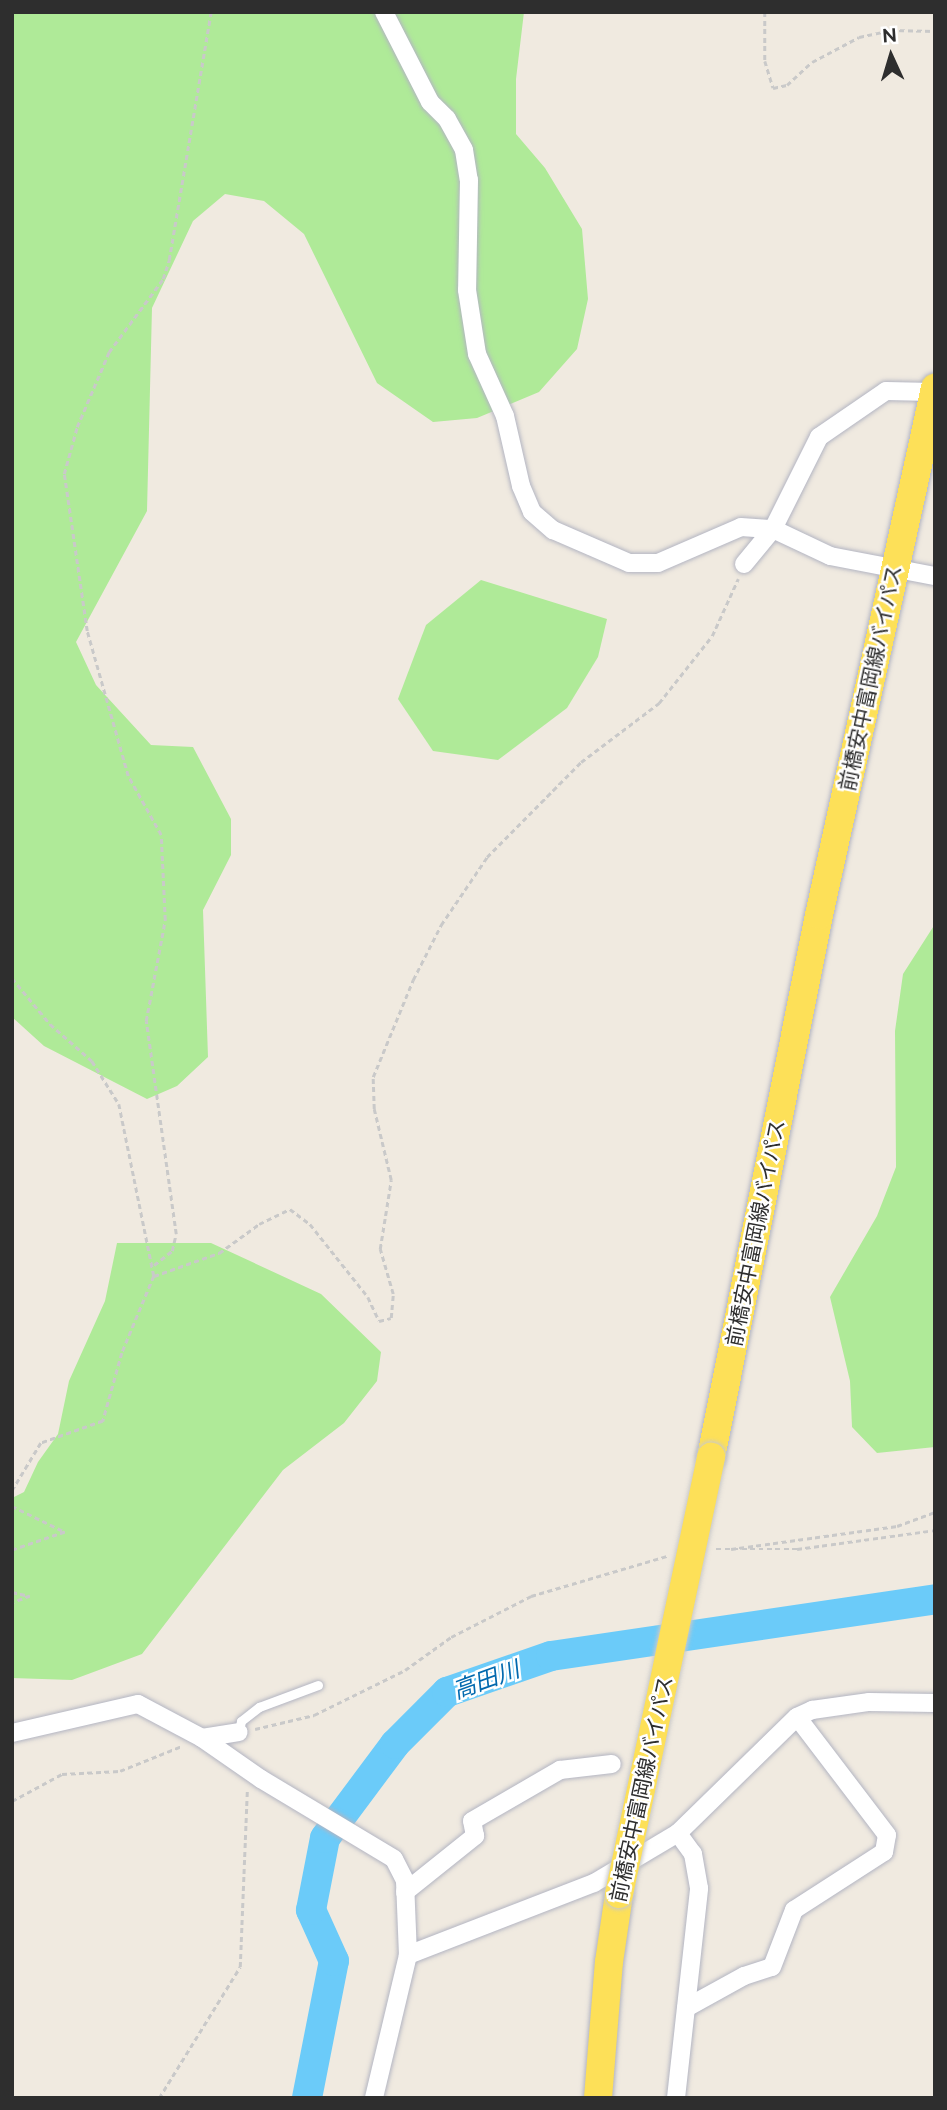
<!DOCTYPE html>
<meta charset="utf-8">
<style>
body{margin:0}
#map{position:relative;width:947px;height:2110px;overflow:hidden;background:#f0eae0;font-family:Raleway,"Noto Sans JP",sans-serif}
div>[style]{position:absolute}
.green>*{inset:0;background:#afea98}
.river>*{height:30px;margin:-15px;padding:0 15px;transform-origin:15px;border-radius:15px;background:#6bcbf9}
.path>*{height:2.5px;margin-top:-1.25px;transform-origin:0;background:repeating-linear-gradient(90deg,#c9c9c9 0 5px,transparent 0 8.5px)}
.roads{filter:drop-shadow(0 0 2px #b3b5c2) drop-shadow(0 0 2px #b3b5c2)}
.lane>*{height:9px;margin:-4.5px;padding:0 4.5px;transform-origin:4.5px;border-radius:4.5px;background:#fff}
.street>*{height:18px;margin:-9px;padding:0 9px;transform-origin:9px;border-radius:9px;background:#fff}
.primary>*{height:28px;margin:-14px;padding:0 14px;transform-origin:14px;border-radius:14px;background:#fde058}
.bridges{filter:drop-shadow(0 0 2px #c9c9c9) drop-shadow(0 0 2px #c9c9c9)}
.primary-bridge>*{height:28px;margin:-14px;padding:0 14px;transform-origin:14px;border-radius:14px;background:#fde058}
span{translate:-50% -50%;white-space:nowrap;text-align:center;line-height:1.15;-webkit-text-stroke:5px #fff;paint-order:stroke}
.street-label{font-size:21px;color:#2e2e2e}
.water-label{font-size:23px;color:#0269ae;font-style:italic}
.frame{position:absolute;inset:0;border:14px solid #2e2e2e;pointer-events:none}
.north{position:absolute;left:856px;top:21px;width:70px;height:70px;-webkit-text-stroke:5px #fff;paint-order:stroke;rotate:356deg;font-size:19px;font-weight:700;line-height:28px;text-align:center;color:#2e2e2e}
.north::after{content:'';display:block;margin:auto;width:24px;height:32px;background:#2e2e2e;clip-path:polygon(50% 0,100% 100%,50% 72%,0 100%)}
</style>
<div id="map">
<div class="green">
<i style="clip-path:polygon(12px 12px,524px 12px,516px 79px,516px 134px,545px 168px,582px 229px,588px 299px,577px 349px,539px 392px,477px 418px,433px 422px,377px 383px,304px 234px,264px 201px,225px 194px,193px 221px,152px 308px,147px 511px,76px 642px,96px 685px,151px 745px,193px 747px,231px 819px,231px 855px,203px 910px,208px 1057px,177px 1086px,147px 1099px,44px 1046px,12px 1017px)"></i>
<i style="clip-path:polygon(481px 580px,607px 619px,598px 657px,567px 708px,498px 760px,433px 751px,398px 699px,426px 625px)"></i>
<i style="clip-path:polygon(935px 924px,935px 1447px,877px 1453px,852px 1427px,850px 1381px,830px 1297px,877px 1216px,896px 1167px,895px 1031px,903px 974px)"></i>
<i style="clip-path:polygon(117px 1243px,211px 1243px,321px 1294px,381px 1352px,377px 1381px,344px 1423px,283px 1470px,142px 1654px,72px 1680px,12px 1678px,12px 1498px,24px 1492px,38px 1462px,58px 1434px,69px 1381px,105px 1301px)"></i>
</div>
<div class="river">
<i style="left:307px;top:2098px;width:140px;rotate:-78.9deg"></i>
<i style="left:334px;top:1961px;width:56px;rotate:-114.3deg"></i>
<i style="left:311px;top:1910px;width:73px;rotate:-79deg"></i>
<i style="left:325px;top:1838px;width:117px;rotate:-53.3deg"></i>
<i style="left:395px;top:1744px;width:74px;rotate:-45deg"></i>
<i style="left:447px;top:1692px;width:110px;rotate:-19.1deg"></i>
<i style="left:551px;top:1656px;width:388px;rotate:-8.4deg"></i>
</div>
<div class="path">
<i style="left:765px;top:12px;width:49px;rotate:90deg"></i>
<i style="left:765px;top:61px;width:28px;rotate:73deg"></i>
<i style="left:773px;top:88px;width:14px;rotate:-12deg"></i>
<i style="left:787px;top:85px;width:34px;rotate:-43deg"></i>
<i style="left:812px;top:62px;width:53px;rotate:-28deg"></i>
<i style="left:859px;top:37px;width:33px;rotate:-12deg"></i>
<i style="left:891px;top:30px;width:44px;rotate:1.3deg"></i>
<i style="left:12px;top:978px;width:60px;rotate:50.4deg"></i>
<i style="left:50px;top:1024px;width:56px;rotate:41.4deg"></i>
<i style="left:92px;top:1061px;width:51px;rotate:57.9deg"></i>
<i style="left:119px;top:1104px;width:176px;rotate:78.5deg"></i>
<i style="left:154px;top:1276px;width:83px;rotate:112.6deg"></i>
<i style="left:122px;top:1353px;width:71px;rotate:105.6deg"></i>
<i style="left:103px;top:1421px;width:66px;rotate:160.5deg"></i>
<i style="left:41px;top:1443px;width:56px;rotate:121.1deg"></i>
<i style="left:154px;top:1265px;width:23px;rotate:-38deg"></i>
<i style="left:172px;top:1251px;width:17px;rotate:-77deg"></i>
<i style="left:176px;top:1234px;width:215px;rotate:-98deg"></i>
<i style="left:146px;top:1021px;width:103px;rotate:-79.3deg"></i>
<i style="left:165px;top:920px;width:85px;rotate:-92.7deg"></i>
<i style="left:161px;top:835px;width:68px;rotate:-119.2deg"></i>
<i style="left:128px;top:776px;width:151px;rotate:-105.8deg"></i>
<i style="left:87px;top:631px;width:159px;rotate:-98.3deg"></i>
<i style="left:64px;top:474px;width:49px;rotate:-74.5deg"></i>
<i style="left:77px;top:427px;width:82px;rotate:-66.9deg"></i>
<i style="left:109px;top:352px;width:91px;rotate:-53.5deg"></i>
<i style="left:163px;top:279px;width:20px;rotate:-72deg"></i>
<i style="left:169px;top:260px;width:252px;rotate:-80.4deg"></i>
<i style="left:154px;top:1276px;width:69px;rotate:-19.5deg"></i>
<i style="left:219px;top:1253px;width:49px;rotate:-35.9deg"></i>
<i style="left:259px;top:1224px;width:34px;rotate:-26deg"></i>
<i style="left:290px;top:1209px;width:25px;rotate:37deg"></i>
<i style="left:310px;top:1224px;width:93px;rotate:51.5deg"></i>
<i style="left:368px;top:1297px;width:26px;rotate:65deg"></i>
<i style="left:379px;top:1321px;width:12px;rotate:-14deg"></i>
<i style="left:391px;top:1318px;width:24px;rotate:-85deg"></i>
<i style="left:393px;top:1294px;width:47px;rotate:-106.1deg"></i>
<i style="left:380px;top:1249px;width:70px;rotate:-80.9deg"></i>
<i style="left:391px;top:1180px;width:73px;rotate:-103.5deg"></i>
<i style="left:374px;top:1109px;width:32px;rotate:-92deg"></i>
<i style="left:373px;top:1077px;width:105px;rotate:-67.6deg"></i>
<i style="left:413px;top:980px;width:62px;rotate:-63deg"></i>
<i style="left:441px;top:925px;width:82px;rotate:-55.9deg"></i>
<i style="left:487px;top:857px;width:134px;rotate:-45.3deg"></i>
<i style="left:581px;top:762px;width:98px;rotate:-37.1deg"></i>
<i style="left:659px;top:703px;width:85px;rotate:-51.7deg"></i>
<i style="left:712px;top:636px;width:63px;rotate:-65.5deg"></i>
<i style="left:12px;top:1506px;width:59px;rotate:26.1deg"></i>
<i style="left:65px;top:1532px;width:56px;rotate:161.2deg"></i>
<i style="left:716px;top:1549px;width:81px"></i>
<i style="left:797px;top:1549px;width:139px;rotate:-7.8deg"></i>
<i style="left:731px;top:1549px;width:168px;rotate:-7.9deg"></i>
<i style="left:897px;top:1526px;width:40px;rotate:-20.2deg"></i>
<i style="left:12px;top:1592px;width:18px;rotate:13deg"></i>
<i style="left:30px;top:1596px;width:19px;rotate:159deg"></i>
<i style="left:12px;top:1652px;width:6px;rotate:90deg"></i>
<i style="left:255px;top:1729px;width:61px;rotate:-13.3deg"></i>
<i style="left:314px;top:1715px;width:102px;rotate:-26.3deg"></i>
<i style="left:405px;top:1670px;width:57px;rotate:-35.7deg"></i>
<i style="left:451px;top:1637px;width:90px;rotate:-27.1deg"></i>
<i style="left:531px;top:1596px;width:142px;rotate:-16.4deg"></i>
<i style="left:12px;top:1801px;width:57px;rotate:-28.4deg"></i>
<i style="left:62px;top:1774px;width:58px;rotate:-3deg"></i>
<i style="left:120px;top:1771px;width:67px;rotate:-22deg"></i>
<i style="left:159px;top:2098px;width:154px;rotate:-58.3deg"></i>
<i style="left:240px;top:1967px;width:176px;rotate:-87.7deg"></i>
</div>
<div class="roads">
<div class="lane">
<i style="left:239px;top:1732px;width:11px;rotate:-80deg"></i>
<i style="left:241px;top:1721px;width:23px;rotate:-38deg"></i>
<i style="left:259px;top:1707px;width:63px;rotate:-20.4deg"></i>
</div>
<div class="street">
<i style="left:384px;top:12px;width:101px;rotate:62.9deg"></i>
<i style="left:430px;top:102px;width:24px;rotate:45deg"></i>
<i style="left:447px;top:119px;width:35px;rotate:61deg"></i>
<i style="left:464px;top:150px;width:30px;rotate:81deg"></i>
<i style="left:469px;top:180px;width:110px;rotate:91deg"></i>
<i style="left:467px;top:290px;width:65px;rotate:81.1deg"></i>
<i style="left:477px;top:354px;width:68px;rotate:65.7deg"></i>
<i style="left:505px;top:416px;width:72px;rotate:77.1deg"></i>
<i style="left:521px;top:486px;width:28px;rotate:67deg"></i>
<i style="left:532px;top:512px;width:28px;rotate:41deg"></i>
<i style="left:553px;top:530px;width:83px;rotate:23.5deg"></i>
<i style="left:629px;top:563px;width:29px"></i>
<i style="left:658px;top:563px;width:90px;rotate:-23.4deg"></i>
<i style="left:741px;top:527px;width:32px;rotate:4deg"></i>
<i style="left:773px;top:529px;width:63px;rotate:25.3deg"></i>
<i style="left:830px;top:556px;width:107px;rotate:10.8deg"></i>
<i style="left:744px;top:564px;width:45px;rotate:-50.4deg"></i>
<i style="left:773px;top:529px;width:103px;rotate:-63.4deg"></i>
<i style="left:819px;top:437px;width:81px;rotate:-34.5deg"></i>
<i style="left:886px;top:391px;width:48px;rotate:1.2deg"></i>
<i style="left:12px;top:1733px;width:129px;rotate:-13deg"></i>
<i style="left:138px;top:1704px;width:72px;rotate:28deg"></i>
<i style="left:202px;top:1738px;width:72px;rotate:34.8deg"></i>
<i style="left:261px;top:1779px;width:155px;rotate:31deg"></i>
<i style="left:394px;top:1859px;width:25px;rotate:63deg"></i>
<i style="left:405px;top:1881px;width:74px;rotate:87.7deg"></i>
<i style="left:408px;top:1955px;width:147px;rotate:103.4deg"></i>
<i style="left:202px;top:1738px;width:37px;rotate:-9deg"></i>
<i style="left:405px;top:1892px;width:90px;rotate:-38.7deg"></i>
<i style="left:475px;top:1836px;width:15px;rotate:-101deg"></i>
<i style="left:472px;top:1821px;width:102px;rotate:-30.1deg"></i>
<i style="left:560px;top:1770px;width:52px;rotate:-6.6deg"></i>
<i style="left:408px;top:1955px;width:199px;rotate:-21.2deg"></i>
<i style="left:594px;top:1883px;width:98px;rotate:-30.8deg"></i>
<i style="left:678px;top:1833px;width:166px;rotate:-44.3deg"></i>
<i style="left:797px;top:1717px;width:17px;rotate:-25deg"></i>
<i style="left:812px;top:1710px;width:58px;rotate:-8deg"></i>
<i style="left:869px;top:1702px;width:66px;rotate:0.9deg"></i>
<i style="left:686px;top:2008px;width:66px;rotate:-28.9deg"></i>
<i style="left:744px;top:1976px;width:29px;rotate:-18deg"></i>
<i style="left:772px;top:1967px;width:61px;rotate:-68.9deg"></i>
<i style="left:794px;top:1910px;width:107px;rotate:-32.8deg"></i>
<i style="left:884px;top:1852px;width:17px;rotate:-80deg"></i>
<i style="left:887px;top:1835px;width:148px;rotate:-127.3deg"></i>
<i style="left:676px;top:2098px;width:211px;rotate:-83.7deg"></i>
<i style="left:699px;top:1888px;width:35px;rotate:-100deg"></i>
<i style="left:693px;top:1854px;width:26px;rotate:-126deg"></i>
</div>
<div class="primary">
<i style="left:711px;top:1457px;width:553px;rotate:-78.73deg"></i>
<i style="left:819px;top:915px;width:540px;rotate:-77.59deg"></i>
<i style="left:598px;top:2098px;width:136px;rotate:-85.4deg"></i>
<i style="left:609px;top:1962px;width:69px;rotate:-81.6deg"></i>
</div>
</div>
<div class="bridges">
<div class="primary-bridge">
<i style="left:619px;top:1894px;width:447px;rotate:-78.1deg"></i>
</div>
</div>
<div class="street-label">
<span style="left:871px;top:678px;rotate:-78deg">前橋安中富岡線バイパス</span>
<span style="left:756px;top:1233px;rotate:-79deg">前橋安中富岡線バイパス</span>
<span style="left:642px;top:1789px;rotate:-78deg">前橋安中富岡線バイパス</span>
</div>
<div class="water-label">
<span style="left:486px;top:1680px;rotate:-20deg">高田川</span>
</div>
<div class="frame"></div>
<div class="north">N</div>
</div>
